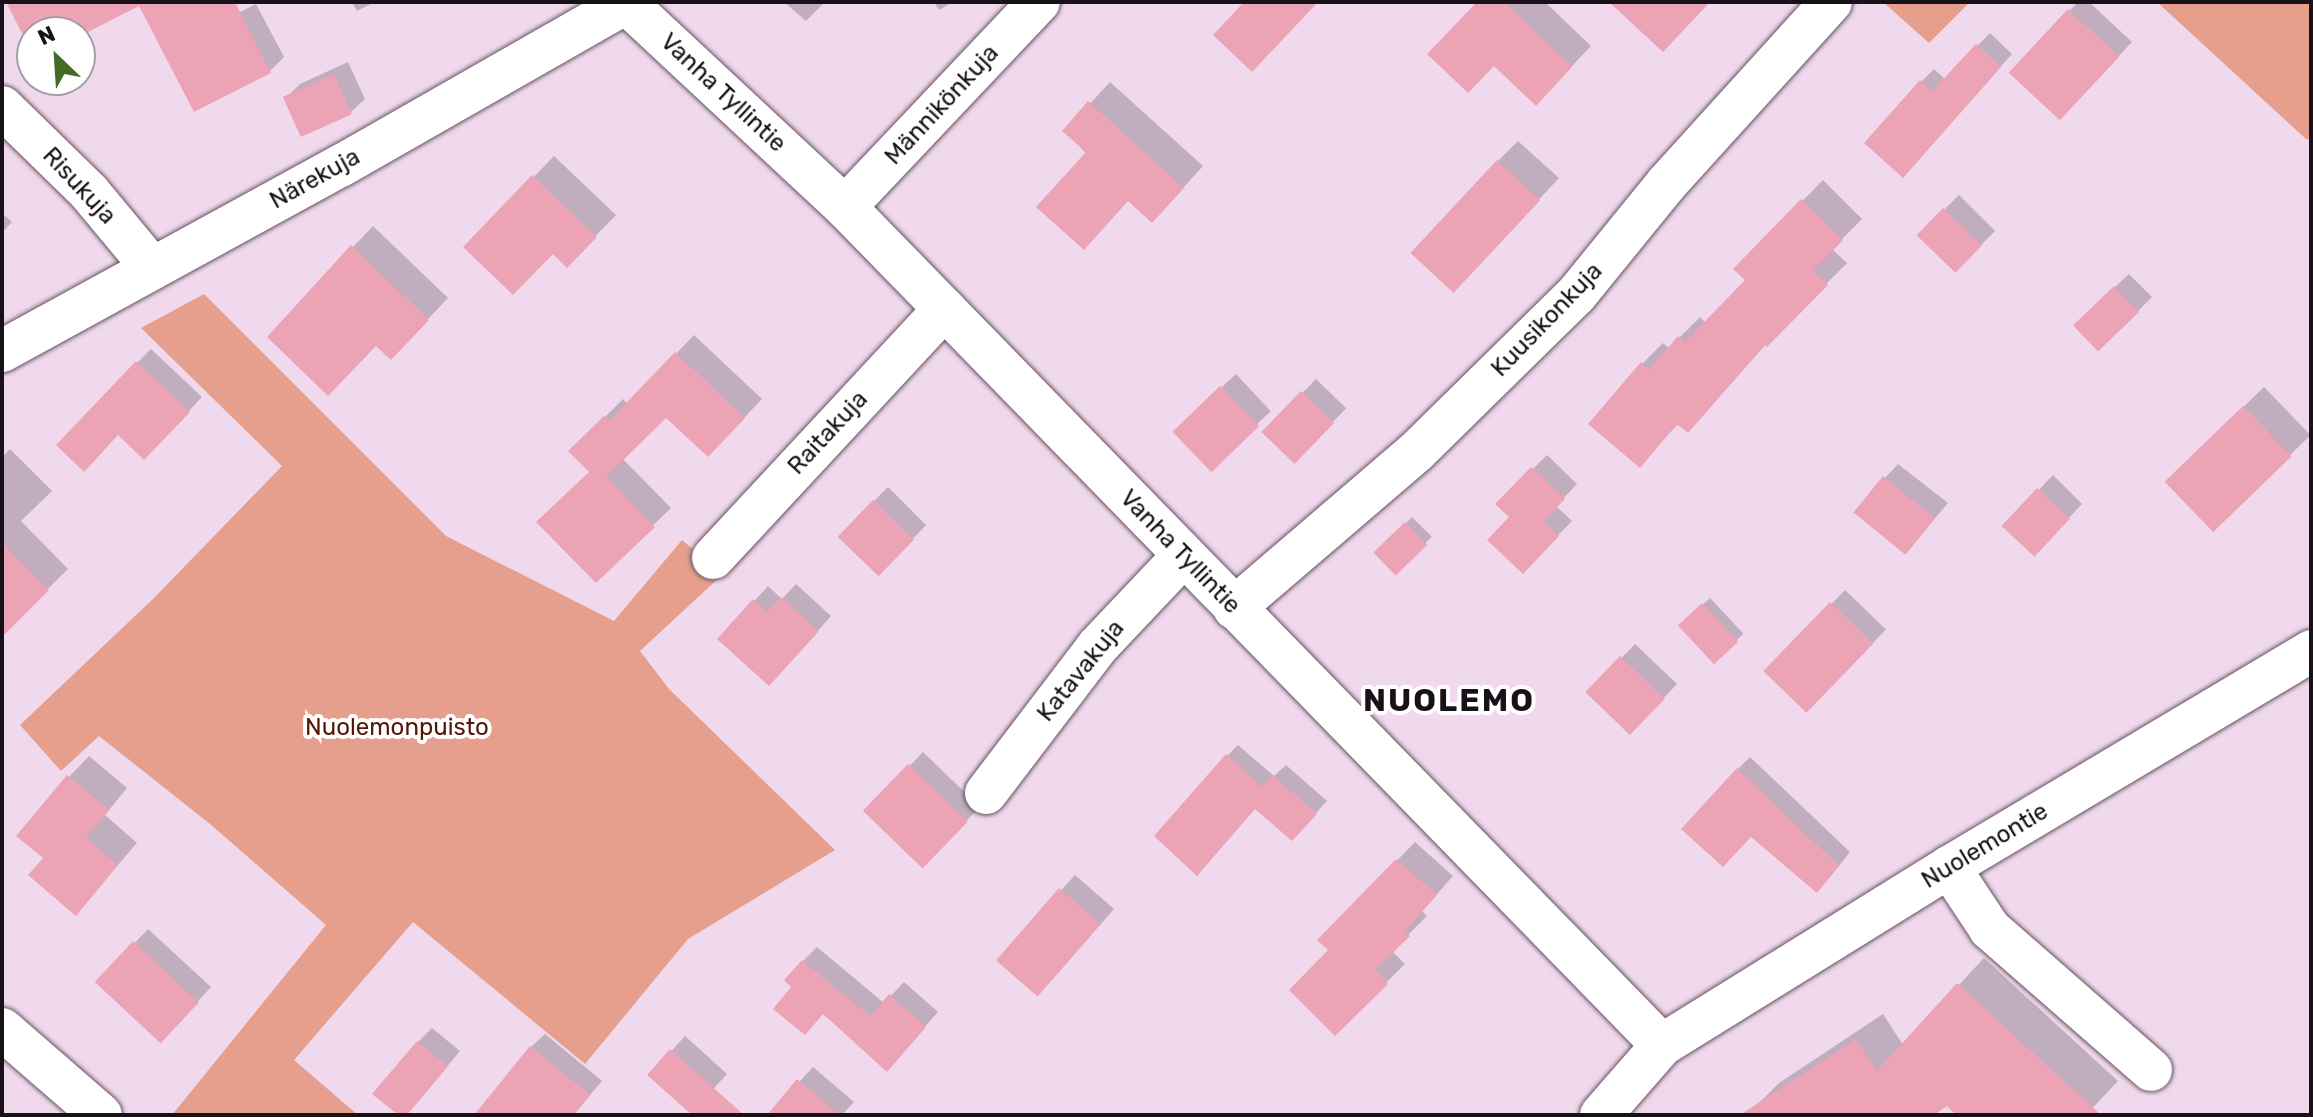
<!DOCTYPE html>
<meta charset="utf-8">
<style>
body{margin:0}
#map{position:relative;width:2313px;height:1117px;overflow:hidden;background:#f0d9ed;font-family:Rubik,sans-serif}
div>[style]{position:absolute}
.forest>*{inset:0;background:#e69f8c}
.shadow>*{inset:0;background:#0003;transform-origin:0 0}
.building>*{inset:0;background:#eba3b5;transform-origin:0 0}
.roads{filter:drop-shadow(0 0 2px #655262) drop-shadow(0 0 2px #655262)}
.minor>*{height:42px;margin:-21px;padding:0 21px;transform-origin:21px;border-radius:21px;background:#fff}
span{translate:-50% -50%;white-space:nowrap;text-align:center;line-height:1.15;-webkit-text-stroke:8px #fff;paint-order:stroke}
.street-label{font-size:24px;color:#191118}
.park-label{font-size:24px;color:#541605}
.district-label{font-size:32px;color:#191118;font-weight:700;letter-spacing:2px}
.frame{position:absolute;inset:0;border:4px solid #191118;pointer-events:none}
.north{position:absolute;left:16px;top:16px;width:80px;height:80px;box-sizing:border-box;background:#fff;border:2px solid #a3a0a3;border-radius:50%;rotate:335deg;font-size:22px;font-weight:700;line-height:32px;text-align:center;color:#191118}
.north::after{content:'';display:block;margin:auto;width:28px;height:36px;background:#446a24;clip-path:polygon(50% 0,100% 100%,50% 72%,0 100%)}
</style>
<div id="map">
<div class="forest">
<i style="clip-path:polygon(1883px 2px,1970px 2px,1929px 43px)"></i>
<i style="clip-path:polygon(2157px 2px,2311px 2px,2311px 137px,2307px 140px)"></i>
<i style="clip-path:polygon(204px 294px,446px 536px,614px 621px,682px 540px,723px 574px,640px 651px,669px 689px,835px 850px,688px 939px,585px 1064px,413px 922px,294px 1060px,358px 1115px,172px 1115px,326px 925px,210px 824px,99px 736px,61px 771px,20px 725px,154px 598px,282px 466px,141px 328px)"></i>
</div>
<div class="shadow">
<i style="clip-path:polygon(352px 2px,375px 2px,357px 11px)"></i>
<i style="clip-path:polygon(784px 2px,825px 2px,806px 21px)"></i>
<i style="clip-path:polygon(934px 2px,953px 2px,939px 10px)"></i>
<i style="clip-path:polygon(1480px 2px,1545px 2px,1591px 46px,1556px 83px)"></i>
<i style="clip-path:polygon(2078px 2px,2089px 2px,2132px 42px,2073px 104px,2011px 72px)"></i>
<i style="clip-path:polygon(256px 4px,284px 57px,270px 71px,181px 42px)"></i>
<i style="clip-path:polygon(1990px 33px,2012px 54px,1915px 163px,1921px 82px,1934px 69px,1945px 79px)"></i>
<i style="clip-path:polygon(348px 62px,365px 99px,351px 112px,286px 98px,300px 84px)"></i>
<i style="clip-path:polygon(1110px 82px,1203px 166px,1172px 200px,1129px 199px,1065px 131px)"></i>
<i style="clip-path:polygon(1518px 141px,1559px 178px,1473px 270px,1498px 161px)"></i>
<i style="clip-path:polygon(554px 156px,616px 215px,567px 265px,553px 251px,466px 247px)"></i>
<i style="clip-path:polygon(1823px 180px,1862px 219px,1832px 249px,1847px 263px,1767px 343px,1688px 431px,1679px 423px,1639px 465px,1642px 364px,1663px 343px,1669px 348px,1700px 317px,1706px 323px,1748px 280px,1736px 269px)"></i>
<i style="left:1959px;top:195px;width:51px;height:57px;rotate:45deg"></i>
<i style="clip-path:polygon(2px 213px,12px 222px,2px 233px)"></i>
<i style="clip-path:polygon(373px 226px,448px 298px,411px 337px,353px 247px)"></i>
<i style="clip-path:polygon(2129px 274px,2152px 297px,2138px 311px,2089px 311px)"></i>
<i style="clip-path:polygon(694px 335px,762px 399px,726px 437px,666px 416px,622px 458px,671px 508px,596px 580px,591px 472px,571px 451px,623px 399px,628px 404px)"></i>
<i style="clip-path:polygon(151px 349px,202px 397px,158px 444px,137px 363px)"></i>
<i style="left:1236px;top:374px;width:51px;height:84px;rotate:47deg"></i>
<i style="left:1316px;top:379px;width:42px;height:74px;rotate:44deg"></i>
<i style="left:2264px;top:387px;width:67px;height:135px;rotate:46deg"></i>
<i style="clip-path:polygon(10px 449px,52px 491px,21px 521px,68px 569px,2px 634px,2px 457px)"></i>
<i style="clip-path:polygon(1547px 455px,1577px 484px,1556px 506px,1572px 521px,1523px 571px,1512px 517px,1498px 504px)"></i>
<i style="clip-path:polygon(1898px 464px,1948px 503px,1906px 552px,1885px 478px)"></i>
<i style="clip-path:polygon(2053px 475px,2082px 504px,2048px 540px,2005px 526px)"></i>
<i style="left:888px;top:487px;width:54px;height:69px;rotate:45deg"></i>
<i style="left:1412px;top:517px;width:28px;height:50px;rotate:45deg"></i>
<i style="clip-path:polygon(796px 584px,831px 616px,783px 670px,720px 639px,768px 586px,782px 599px)"></i>
<i style="left:1845px;top:590px;width:57px;height:113px;rotate:44deg"></i>
<i style="left:1710px;top:598px;width:49px;height:40px;rotate:47deg"></i>
<i style="clip-path:polygon(1635px 644px,1677px 684px,1645px 718px,1589px 692px)"></i>
<i style="clip-path:polygon(1238px 745px,1274px 776px,1286px 765px,1327px 801px,1303px 827px,1256px 807px,1227px 756px)"></i>
<i style="left:923px;top:752px;width:79px;height:82px;rotate:44deg"></i>
<i style="clip-path:polygon(89px 756px,127px 788px,105px 815px,137px 843px,76px 913px,46px 858px,69px 777px)"></i>
<i style="clip-path:polygon(1750px 757px,1850px 852px,1829px 878px,1751px 835px,1738px 769px)"></i>
<i style="clip-path:polygon(1415px 842px,1453px 876px,1422px 911px,1427px 916px,1392px 951px,1405px 964px,1335px 1033px,1331px 950px,1320px 940px)"></i>
<i style="clip-path:polygon(1075px 875px,1114px 909px,1051px 981px,998px 960px)"></i>
<i style="clip-path:polygon(148px 929px,211px 987px,175px 1027px,98px 982px)"></i>
<i style="clip-path:polygon(817px 947px,884px 1003px,904px 982px,938px 1012px,900px 1055px,824px 1013px,805px 1033px,794px 986px,803px 961px)"></i>
<i style="clip-path:polygon(1984px 958px,2118px 1081px,2086px 1115px,1959px 1115px,1947px 1104px,1931px 1115px,1757px 1115px,1753px 1109px,1779px 1083px,1883px 1014px,1903px 1045px)"></i>
<i style="clip-path:polygon(432px 1028px,460px 1051px,417px 1103px,401px 1115px,418px 1042px)"></i>
<i style="clip-path:polygon(545px 1034px,602px 1081px,573px 1115px,491px 1115px,531px 1047px)"></i>
<i style="clip-path:polygon(685px 1036px,727px 1074px,705px 1098px,650px 1075px)"></i>
<i style="clip-path:polygon(813px 1067px,854px 1102px,842px 1115px,769px 1115px)"></i>
</div>
<div class="building">
<i style="clip-path:polygon(6px 2px,235px 2px,271px 73px,194px 112px,139px 6px,80px 36px,80px 32px,32px 32px,32px 53px)"></i>
<i style="clip-path:polygon(1244px 2px,1318px 2px,1252px 72px,1213px 35px)"></i>
<i style="clip-path:polygon(1477px 2px,1504px 2px,1572px 67px,1536px 106px,1494px 66px,1468px 93px,1427px 54px)"></i>
<i style="clip-path:polygon(1609px 2px,1710px 2px,1663px 52px)"></i>
<i style="left:2068px;top:9px;width:70px;height:87px;rotate:43deg"></i>
<i style="clip-path:polygon(1976px 44px,2001px 67px,1903px 178px,1864px 143px,1920px 80px,1932px 91px)"></i>
<i style="left:334px;top:74px;width:44px;height:56px;rotate:66deg"></i>
<i style="clip-path:polygon(1088px 101px,1184px 188px,1152px 223px,1128px 201px,1084px 250px,1036px 207px,1086px 152px,1062px 131px)"></i>
<i style="left:1497px;top:160px;width:59px;height:127px;rotate:43deg"></i>
<i style="clip-path:polygon(532px 175px,597px 237px,567px 268px,553px 254px,513px 295px,463px 247px)"></i>
<i style="clip-path:polygon(1801px 199px,1843px 240px,1813px 271px,1828px 285px,1767px 347px,1765px 345px,1688px 433px,1677px 424px,1640px 468px,1588px 424px,1641px 362px,1649px 370px,1678px 336px,1685px 342px,1745px 280px,1733px 269px)"></i>
<i style="left:1943px;top:208px;width:54px;height:38px;rotate:44deg"></i>
<i style="clip-path:polygon(351px 245px,429px 320px,391px 360px,376px 346px,328px 396px,267px 337px)"></i>
<i style="left:2114px;top:286px;width:36px;height:57px;rotate:46deg"></i>
<i style="clip-path:polygon(675px 352px,745px 418px,708px 457px,666px 418px,606px 477px,655px 527px,596px 583px,536px 522px,589px 472px,568px 451px,604px 416px,609px 421px)"></i>
<i style="clip-path:polygon(136px 361px,190px 412px,144px 460px,118px 435px,84px 472px,56px 445px)"></i>
<i style="left:1220px;top:386px;width:56px;height:66px;rotate:46deg"></i>
<i style="left:1301px;top:391px;width:46px;height:57px;rotate:44deg"></i>
<i style="left:2243px;top:406px;width:70px;height:109px;rotate:46deg"></i>
<i style="clip-path:polygon(1531px 467px,1565px 499px,1544px 521px,1559px 536px,1523px 574px,1487px 540px,1509px 517px,1495px 504px)"></i>
<i style="left:1883px;top:476px;width:67px;height:47px;rotate:39deg"></i>
<i style="left:2037px;top:488px;width:45px;height:52px;rotate:43deg"></i>
<i style="left:873px;top:500px;width:57px;height:51px;rotate:44deg"></i>
<i style="left:1405px;top:522px;width:32px;height:44px;rotate:46deg"></i>
<i style="clip-path:polygon(2px 542px,49px 590px,2px 637px)"></i>
<i style="clip-path:polygon(781px 597px,819px 631px,769px 686px,717px 639px,753px 599px,767px 612px)"></i>
<i style="left:1830px;top:602px;width:60px;height:96px;rotate:44deg"></i>
<i style="left:1702px;top:603px;width:53px;height:33px;rotate:47deg"></i>
<i style="left:1620px;top:656px;width:62px;height:50px;rotate:44deg"></i>
<i style="clip-path:polygon(1226px 754px,1262px 787px,1273px 775px,1317px 814px,1292px 841px,1255px 809px,1197px 876px,1154px 836px)"></i>
<i style="left:908px;top:764px;width:83px;height:65px;rotate:44deg"></i>
<i style="clip-path:polygon(1737px 768px,1839px 866px,1817px 893px,1751px 837px,1723px 867px,1681px 829px)"></i>
<i style="clip-path:polygon(67px 775px,109px 810px,86px 837px,118px 865px,76px 916px,28px 875px,43px 858px,16px 836px)"></i>
<i style="clip-path:polygon(1396px 859px,1437px 895px,1405px 931px,1410px 936px,1375px 970px,1388px 984px,1335px 1036px,1289px 990px,1328px 950px,1317px 940px)"></i>
<i style="left:1059px;top:888px;width:55px;height:96px;rotate:41deg"></i>
<i style="left:133px;top:941px;width:90px;height:56px;rotate:43deg"></i>
<i style="clip-path:polygon(802px 960px,870px 1016px,889px 994px,926px 1027px,887px 1072px,823px 1014px,805px 1035px,773px 1009px,791px 987px,784px 980px)"></i>
<i style="clip-path:polygon(1957px 983px,2101px 1115px,1956px 1115px,1947px 1106px,1934px 1115px,1740px 1115px,1856px 1039px,1877px 1071px)"></i>
<i style="clip-path:polygon(417px 1041px,448px 1066px,407px 1115px,398px 1115px,372px 1094px)"></i>
<i style="clip-path:polygon(530px 1046px,590px 1095px,574px 1115px,474px 1115px)"></i>
<i style="clip-path:polygon(670px 1049px,744px 1115px,692px 1115px,647px 1075px)"></i>
<i style="clip-path:polygon(797px 1079px,840px 1115px,767px 1115px)"></i>
</div>
<div class="roads">
<div class="minor">
<i style="left:625px;top:2px;width:301px;rotate:43deg"></i>
<i style="left:845px;top:207px;width:1170px;rotate:45.73deg"></i>
<i style="left:2px;top:107px;width:122px;rotate:44.3deg"></i>
<i style="left:89px;top:192px;width:99px;rotate:50.3deg"></i>
<i style="left:845px;top:207px;width:282px;rotate:-46.6deg"></i>
<i style="left:2px;top:351px;width:388px;rotate:-28.7deg"></i>
<i style="left:342px;top:165px;width:327px;rotate:-29.7deg"></i>
<i style="left:713px;top:558px;width:340px;rotate:-47.1deg"></i>
<i style="left:1234px;top:608px;width:240px;rotate:-40.6deg"></i>
<i style="left:1416px;top:452px;width:224px;rotate:-44.5deg"></i>
<i style="left:1576px;top:295px;width:144px;rotate:-50.9deg"></i>
<i style="left:1667px;top:183px;width:244px;rotate:-47.8deg"></i>
<i style="left:986px;top:793px;width:185px;rotate:-52.7deg"></i>
<i style="left:1098px;top:646px;width:125px;rotate:-46.6deg"></i>
<i style="left:1949px;top:867px;width:74px;rotate:56.5deg"></i>
<i style="left:1990px;top:929px;width:214px;rotate:41.2deg"></i>
<i style="left:2px;top:1029px;width:131px;rotate:41deg"></i>
<i style="left:1601px;top:1115px;width:93px;rotate:-48.9deg"></i>
<i style="left:1662px;top:1045px;width:338px;rotate:-31.8deg"></i>
<i style="left:1949px;top:867px;width:422px;rotate:-30.8deg"></i>
</div>
</div>
<div class="street-label">
<span style="left:723px;top:93px;rotate:43deg">Vanha Tyllintie</span>
<span style="left:942px;top:105px;rotate:-47deg">Männikönkuja</span>
<span style="left:315px;top:179px;rotate:-29deg">Närekuja</span>
<span style="left:79px;top:186px;rotate:47deg">Risukuja</span>
<span style="left:1547px;top:320px;rotate:-46deg">Kuusikonkuja</span>
<span style="left:828px;top:433px;rotate:-47deg">Raitakuja</span>
<span style="left:1180px;top:552px;rotate:46deg">Vanha Tyllintie</span>
<span style="left:1081px;top:671px;rotate:-51deg">Katavakuja</span>
<span style="left:1985px;top:846px;rotate:-31deg">Nuolemontie</span>
</div>
<div class="park-label">
<span style="left:397px;top:728px">Nuolemonpuisto</span>
</div>
<div class="district-label">
<span style="left:1449px;top:700px">NUOLEMO</span>
</div>
<div class="frame"></div>
<div class="north">N</div>
</div>
